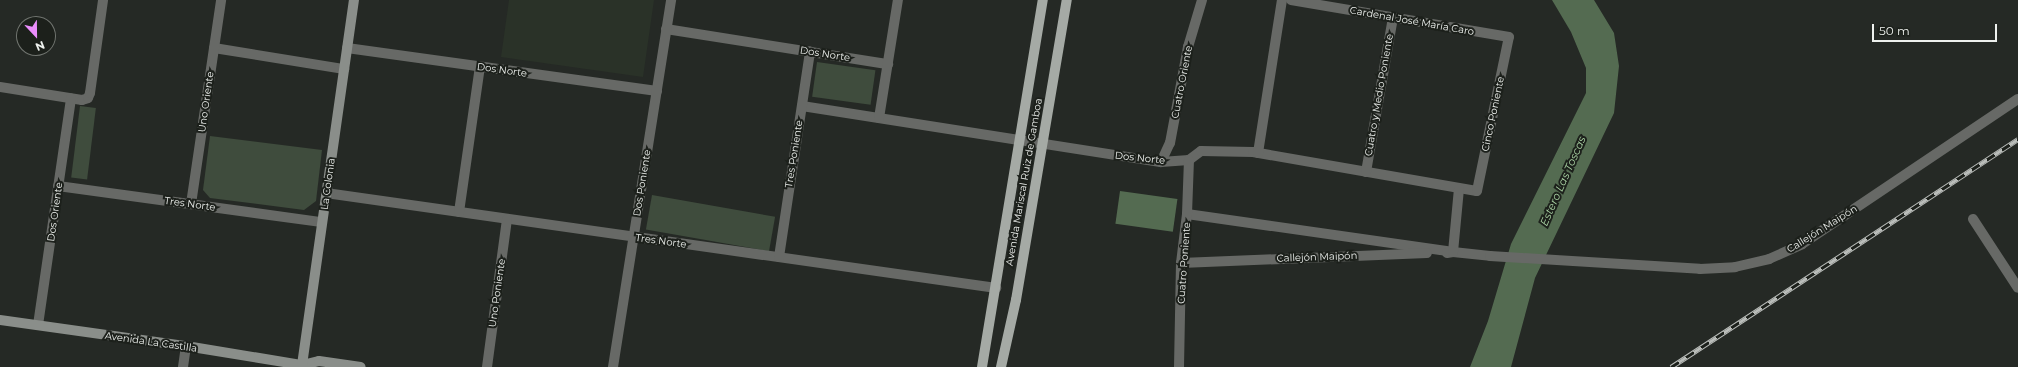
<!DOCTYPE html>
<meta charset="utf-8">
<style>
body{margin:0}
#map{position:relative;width:2018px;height:367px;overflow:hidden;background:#252925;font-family:Montserrat,sans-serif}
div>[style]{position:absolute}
.built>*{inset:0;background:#2a3228}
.green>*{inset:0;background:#3f4c3d;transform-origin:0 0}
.water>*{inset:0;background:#546b51;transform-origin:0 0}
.street>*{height:10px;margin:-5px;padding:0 5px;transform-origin:5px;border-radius:5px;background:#676966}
.secondary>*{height:10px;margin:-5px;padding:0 5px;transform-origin:5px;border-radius:5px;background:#8a8e8a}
.primary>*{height:10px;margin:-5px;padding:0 5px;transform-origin:5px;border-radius:5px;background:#a5aaa5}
.rail>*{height:4.5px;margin-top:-2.25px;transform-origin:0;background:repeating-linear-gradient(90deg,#1c201b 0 9px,#babdba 0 18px);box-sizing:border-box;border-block:1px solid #babdba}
span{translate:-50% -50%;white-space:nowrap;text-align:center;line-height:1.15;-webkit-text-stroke:4px #1c201b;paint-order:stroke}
.street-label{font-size:10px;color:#eef1ee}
.water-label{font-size:11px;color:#aad3a4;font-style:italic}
.north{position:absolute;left:16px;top:16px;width:40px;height:40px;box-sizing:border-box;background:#1c201b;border:1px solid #70746f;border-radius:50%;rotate:158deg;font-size:11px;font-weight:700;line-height:16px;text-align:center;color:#eef1ee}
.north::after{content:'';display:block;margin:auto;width:14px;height:18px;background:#eb8dfc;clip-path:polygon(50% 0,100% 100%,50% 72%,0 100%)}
.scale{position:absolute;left:1872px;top:24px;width:125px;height:18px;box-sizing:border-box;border:2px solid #eef1ee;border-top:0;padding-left:5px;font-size:12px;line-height:14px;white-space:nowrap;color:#eef1ee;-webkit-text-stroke:3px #1c201b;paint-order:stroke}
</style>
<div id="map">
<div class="built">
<i style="clip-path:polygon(509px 0,654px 0,643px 77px,501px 57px)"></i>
</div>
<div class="green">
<i style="left:817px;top:62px;width:59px;height:35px;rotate:8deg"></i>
<i style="left:80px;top:106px;width:16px;height:72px;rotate:7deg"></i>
<i style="clip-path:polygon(210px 136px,322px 150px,316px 201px,304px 210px,210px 198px,203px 190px)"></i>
<i style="left:652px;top:195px;width:125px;height:35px;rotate:10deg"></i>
</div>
<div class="water">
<i style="clip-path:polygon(1552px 0,1594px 0,1614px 33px,1619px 66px,1614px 113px,1535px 278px,1511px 367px,1470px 367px,1488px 321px,1511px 244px,1586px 93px,1586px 68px,1571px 32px)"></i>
<i style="left:1120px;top:191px;width:58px;height:33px;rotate:8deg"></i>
</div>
<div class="street">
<i style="left:666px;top:29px;width:225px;rotate:9deg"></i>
<i style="left:214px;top:48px;width:132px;rotate:9.2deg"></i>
<i style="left:347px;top:48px;width:313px;rotate:7.9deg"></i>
<i style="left:0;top:87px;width:83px;rotate:9deg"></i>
<i style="left:82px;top:100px;width:6px;rotate:-18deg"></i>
<i style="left:88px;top:98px;width:5px;rotate:-68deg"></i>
<i style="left:90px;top:93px;width:94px;rotate:-82deg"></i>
<i style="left:802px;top:106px;width:363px;rotate:8.9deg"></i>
<i style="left:1161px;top:162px;width:28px;rotate:-4deg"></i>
<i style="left:1189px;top:160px;width:15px;rotate:-37deg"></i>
<i style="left:1201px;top:151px;width:52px;rotate:1.1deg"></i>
<i style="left:1253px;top:152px;width:227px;rotate:9.9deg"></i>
<i style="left:1477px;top:191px;width:157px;rotate:-78.3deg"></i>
<i style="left:1509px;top:37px;width:221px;rotate:-170.4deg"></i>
<i style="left:879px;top:118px;width:120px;rotate:-80.9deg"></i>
<i style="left:1258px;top:153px;width:155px;rotate:-81.1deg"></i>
<i style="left:1161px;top:162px;width:21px;rotate:-65deg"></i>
<i style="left:1170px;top:143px;width:98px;rotate:-79.4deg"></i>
<i style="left:1188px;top:47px;width:49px;rotate:-73.4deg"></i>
<i style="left:1366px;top:172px;width:157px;rotate:-80.1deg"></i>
<i style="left:58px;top:186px;width:266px;rotate:7.8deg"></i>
<i style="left:326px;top:193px;width:677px;rotate:8.07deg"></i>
<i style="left:191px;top:204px;width:206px;rotate:-81.6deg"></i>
<i style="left:459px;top:212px;width:147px;rotate:-81.8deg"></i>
<i style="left:1187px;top:214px;width:269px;rotate:8.1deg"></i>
<i style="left:1453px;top:252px;width:37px;rotate:6deg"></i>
<i style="left:1490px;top:256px;width:210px;rotate:3.5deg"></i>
<i style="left:1700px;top:269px;width:35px;rotate:-3deg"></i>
<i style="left:1735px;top:267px;width:35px;rotate:-13deg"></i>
<i style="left:1769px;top:259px;width:36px;rotate:-24deg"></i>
<i style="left:1802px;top:244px;width:260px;rotate:-33.9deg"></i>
<i style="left:1973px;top:219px;width:82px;rotate:56.9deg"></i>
<i style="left:1447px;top:253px;width:6px;rotate:-9deg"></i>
<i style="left:1453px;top:252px;width:63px;rotate:-84.6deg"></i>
<i style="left:779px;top:257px;width:208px;rotate:-81.4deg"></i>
<i style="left:1181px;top:263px;width:246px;rotate:-2.3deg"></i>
<i style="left:38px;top:325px;width:229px;rotate:-81.7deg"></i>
<i style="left:183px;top:367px;width:21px;rotate:-82deg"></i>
<i style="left:487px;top:367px;width:149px;rotate:-82.3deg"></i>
<i style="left:613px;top:367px;width:372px;rotate:-81deg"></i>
<i style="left:1179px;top:367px;width:104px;rotate:-88.9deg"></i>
<i style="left:1181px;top:263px;width:49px;rotate:-83deg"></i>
<i style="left:1187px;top:214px;width:54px;rotate:-87.9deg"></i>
</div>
<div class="secondary">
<i style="left:0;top:320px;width:188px;rotate:8deg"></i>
<i style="left:186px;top:346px;width:118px;rotate:9.3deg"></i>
<i style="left:302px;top:365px;width:17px;rotate:-13deg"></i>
<i style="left:319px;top:361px;width:42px;rotate:8.1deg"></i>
<i style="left:302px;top:365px;width:369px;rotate:-81.9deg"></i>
</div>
<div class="primary">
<i style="left:982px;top:367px;width:372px;rotate:-80.6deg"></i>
<i style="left:1001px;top:367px;width:69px;rotate:-77.4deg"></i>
<i style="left:1016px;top:300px;width:304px;rotate:-80.4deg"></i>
</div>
<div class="rail">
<i style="left:1671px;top:367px;width:415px;rotate:-33.3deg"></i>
</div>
<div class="street-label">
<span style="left:1412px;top:21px;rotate:10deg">Cardenal José María Caro</span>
<span style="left:825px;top:54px;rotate:9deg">Dos Norte</span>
<span style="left:502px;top:70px;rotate:8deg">Dos Norte</span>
<span style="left:1182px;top:82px;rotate:-79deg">Cuatro Oriente</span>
<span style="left:1379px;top:95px;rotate:-80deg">Cuatro y Medio Poniente</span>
<span style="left:206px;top:102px;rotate:-82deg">Uno Oriente</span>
<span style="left:1493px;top:114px;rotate:-78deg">Cinco Poniente</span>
<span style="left:794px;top:154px;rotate:-81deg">Tres Poniente</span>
<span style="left:1140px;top:158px;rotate:6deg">Dos Norte</span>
<span style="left:1024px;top:182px;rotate:-80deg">Avenida Mariscal Ruiz de Gamboa</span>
<span style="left:642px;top:183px;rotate:-81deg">Dos Poniente</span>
<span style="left:328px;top:184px;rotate:-82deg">La Colonia</span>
<span style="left:190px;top:204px;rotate:8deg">Tres Norte</span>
<span style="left:55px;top:212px;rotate:-82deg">Dos Oriente</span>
<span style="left:1822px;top:229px;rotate:-32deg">Callejón Maipón</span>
<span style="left:661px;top:241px;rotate:8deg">Tres Norte</span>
<span style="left:1317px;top:257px;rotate:-2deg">Callejón Maipón</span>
<span style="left:1184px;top:263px;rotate:-86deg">Cuatro Poniente</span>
<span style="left:497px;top:293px;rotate:-82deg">Uno Poniente</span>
<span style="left:151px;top:342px;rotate:8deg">Avenida La Castilla</span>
</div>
<div class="water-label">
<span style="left:1563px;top:181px;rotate:-66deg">Estero Las Toscas</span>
</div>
<div class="north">N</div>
<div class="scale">50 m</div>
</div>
